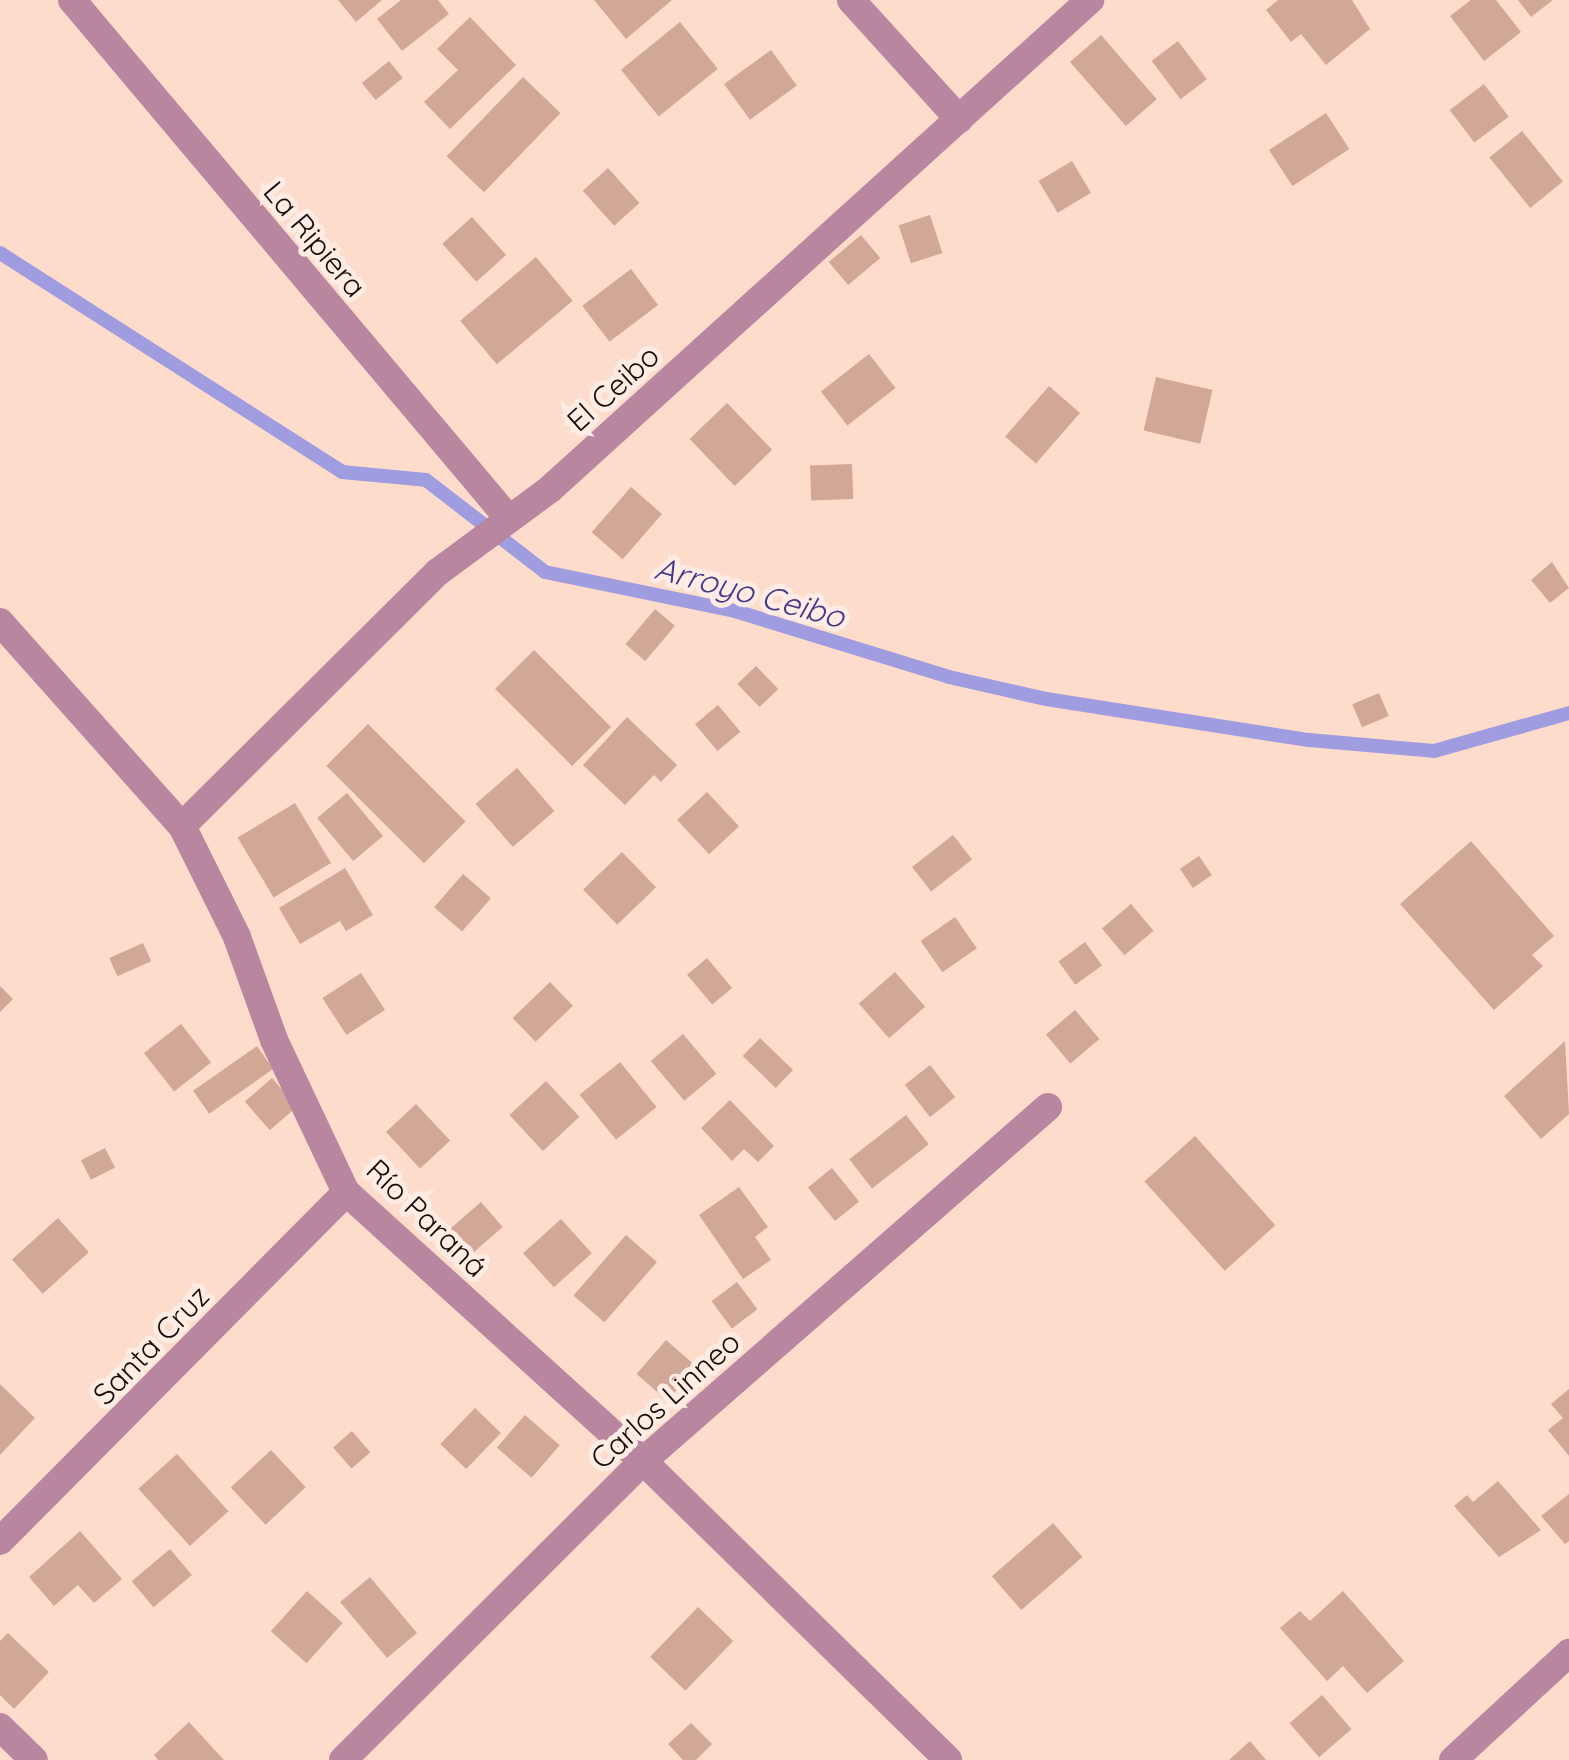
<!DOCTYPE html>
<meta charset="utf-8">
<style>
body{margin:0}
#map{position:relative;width:1569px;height:1760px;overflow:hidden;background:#fedccc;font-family:Quicksand,sans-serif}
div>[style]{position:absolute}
.stream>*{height:14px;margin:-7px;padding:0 7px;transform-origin:7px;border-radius:7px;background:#a09ce0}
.building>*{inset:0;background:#d1a895;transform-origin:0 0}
.minor>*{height:28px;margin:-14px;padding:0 14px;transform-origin:14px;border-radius:14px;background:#b986a0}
span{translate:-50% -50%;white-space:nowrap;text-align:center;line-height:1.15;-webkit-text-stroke:10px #ffede5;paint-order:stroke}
.street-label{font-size:30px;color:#180b05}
.water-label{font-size:32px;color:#47398a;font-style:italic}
</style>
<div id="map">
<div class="stream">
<i style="left:0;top:253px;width:406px;rotate:32.6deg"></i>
<i style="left:342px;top:472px;width:84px;rotate:5.4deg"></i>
<i style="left:426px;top:480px;width:150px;rotate:37.7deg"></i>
<i style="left:545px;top:572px;width:194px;rotate:11.6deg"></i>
<i style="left:735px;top:611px;width:224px;rotate:17.1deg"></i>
<i style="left:949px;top:677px;width:99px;rotate:12.8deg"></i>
<i style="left:1046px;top:699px;width:266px;rotate:8.9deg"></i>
<i style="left:1309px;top:740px;width:125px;rotate:5deg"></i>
<i style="left:1434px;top:751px;width:140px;rotate:-15.7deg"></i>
</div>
<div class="building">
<i style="clip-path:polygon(338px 0,382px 0,356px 22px)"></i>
<i style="clip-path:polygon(401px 0,438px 0,449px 14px,402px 51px,377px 19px)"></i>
<i style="clip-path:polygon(594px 0,672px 0,626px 39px)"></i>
<i style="clip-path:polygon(1278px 0,1352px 0,1370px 29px,1326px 65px,1301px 34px,1291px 42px,1266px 10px)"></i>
<i style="clip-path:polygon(1471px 0,1496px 0,1521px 32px,1484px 61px,1450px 16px)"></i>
<i style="clip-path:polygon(1518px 0,1553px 0,1531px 17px)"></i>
<i style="clip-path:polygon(470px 17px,516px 65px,450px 129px,424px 102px,458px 70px,437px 49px)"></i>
<i style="left:680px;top:22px;width:60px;height:76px;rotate:51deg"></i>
<i style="left:1101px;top:35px;width:85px;height:41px;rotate:49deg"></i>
<i style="left:1178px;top:41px;width:48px;height:33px;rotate:53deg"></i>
<i style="left:771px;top:50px;width:44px;height:58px;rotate:54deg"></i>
<i style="left:389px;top:61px;width:22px;height:35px;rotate:51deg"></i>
<i style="left:523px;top:77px;width:52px;height:110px;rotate:44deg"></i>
<i style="left:1484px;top:84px;width:41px;height:43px;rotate:53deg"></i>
<i style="left:1326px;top:113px;width:43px;height:68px;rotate:57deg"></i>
<i style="left:1522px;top:131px;width:65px;height:42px;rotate:51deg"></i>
<i style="left:1072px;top:161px;width:37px;height:39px;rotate:59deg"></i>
<i style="left:608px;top:168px;width:47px;height:34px;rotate:48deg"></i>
<i style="left:930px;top:215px;width:40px;height:33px;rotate:72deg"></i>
<i style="left:472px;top:217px;width:51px;height:40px;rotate:48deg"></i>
<i style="left:861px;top:235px;width:30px;height:42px;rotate:50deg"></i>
<i style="left:536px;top:257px;width:57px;height:99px;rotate:50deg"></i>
<i style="left:631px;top:269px;width:45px;height:61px;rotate:53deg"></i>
<i style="left:869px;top:354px;width:43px;height:61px;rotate:52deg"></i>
<i style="left:1156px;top:377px;width:58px;height:55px;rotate:13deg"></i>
<i style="left:1049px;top:386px;width:41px;height:67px;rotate:41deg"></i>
<i style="left:727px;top:403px;width:65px;height:52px;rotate:46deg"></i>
<i style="left:852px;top:464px;width:35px;height:42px;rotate:88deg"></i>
<i style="left:631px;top:487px;width:41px;height:60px;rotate:41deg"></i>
<i style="clip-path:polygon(1552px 562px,1569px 588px,1550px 603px,1531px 580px)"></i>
<i style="left:655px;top:609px;width:26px;height:46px;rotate:40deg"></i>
<i style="left:534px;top:650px;width:109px;height:55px;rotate:45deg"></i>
<i style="left:756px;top:666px;width:32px;height:26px;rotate:46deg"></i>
<i style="left:1379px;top:693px;width:25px;height:29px;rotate:67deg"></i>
<i style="left:718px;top:705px;width:35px;height:30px;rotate:50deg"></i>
<i style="clip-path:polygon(627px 717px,677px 765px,661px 782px,654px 775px,625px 805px,583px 765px)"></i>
<i style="left:368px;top:724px;width:138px;height:59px;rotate:45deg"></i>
<i style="left:517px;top:768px;width:57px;height:55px;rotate:49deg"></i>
<i style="left:707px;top:792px;width:47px;height:41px;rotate:47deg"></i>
<i style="left:347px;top:793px;width:56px;height:39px;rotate:50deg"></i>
<i style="left:295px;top:803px;width:70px;height:67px;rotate:59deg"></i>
<i style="left:953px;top:835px;width:31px;height:52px;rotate:52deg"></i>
<i style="clip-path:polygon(1471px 841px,1554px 936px,1532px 955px,1543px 966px,1494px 1010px,1400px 904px)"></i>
<i style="left:622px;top:852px;width:49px;height:54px;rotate:46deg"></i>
<i style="left:1199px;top:856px;width:23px;height:23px;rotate:56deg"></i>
<i style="clip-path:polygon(345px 868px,373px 915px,346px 931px,340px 921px,300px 944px,279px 908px)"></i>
<i style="left:463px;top:874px;width:37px;height:44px;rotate:41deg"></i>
<i style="left:1131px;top:904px;width:35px;height:38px;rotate:50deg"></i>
<i style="left:955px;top:917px;width:38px;height:42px;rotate:55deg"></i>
<i style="left:1085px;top:942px;width:29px;height:33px;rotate:54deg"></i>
<i style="left:143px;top:943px;width:20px;height:37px;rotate:66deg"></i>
<i style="left:707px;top:958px;width:39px;height:26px;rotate:50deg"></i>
<i style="left:895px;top:972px;width:46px;height:48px;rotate:49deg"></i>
<i style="left:361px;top:973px;width:44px;height:46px;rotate:57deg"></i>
<i style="left:550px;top:982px;width:33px;height:52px;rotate:46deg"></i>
<i style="clip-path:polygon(0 986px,13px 999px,0 1012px)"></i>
<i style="left:1075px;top:1010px;width:38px;height:38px;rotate:50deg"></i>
<i style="left:181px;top:1024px;width:49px;height:47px;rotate:52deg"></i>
<i style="left:683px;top:1034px;width:52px;height:42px;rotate:50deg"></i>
<i style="left:760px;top:1038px;width:46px;height:25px;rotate:44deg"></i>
<i style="clip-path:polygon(1565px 1041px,1569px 1114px,1541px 1139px,1504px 1096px)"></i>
<i style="left:257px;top:1046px;width:28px;height:78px;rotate:55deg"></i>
<i style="left:620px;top:1062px;width:58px;height:52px;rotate:51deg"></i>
<i style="left:930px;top:1065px;width:41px;height:32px;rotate:52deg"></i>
<i style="left:272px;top:1078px;width:38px;height:36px;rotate:49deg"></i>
<i style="left:546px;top:1081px;width:49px;height:50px;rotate:47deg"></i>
<i style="clip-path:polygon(730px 1100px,774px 1146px,758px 1162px,744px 1149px,732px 1161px,701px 1128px)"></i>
<i style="left:416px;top:1104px;width:50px;height:41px;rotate:47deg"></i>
<i style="left:906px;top:1115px;width:37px;height:72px;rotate:52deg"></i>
<i style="left:1195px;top:1136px;width:120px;height:68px;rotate:48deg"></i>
<i style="left:105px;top:1148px;width:22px;height:27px;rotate:63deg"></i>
<i style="left:832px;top:1168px;width:43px;height:31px;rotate:51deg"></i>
<i style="clip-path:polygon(739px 1187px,768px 1227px,755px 1237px,771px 1260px,743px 1279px,699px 1215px)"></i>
<i style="left:481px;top:1202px;width:33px;height:48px;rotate:49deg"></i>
<i style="left:58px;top:1218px;width:46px;height:62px;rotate:48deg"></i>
<i style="left:561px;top:1219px;width:46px;height:51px;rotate:48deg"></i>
<i style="left:626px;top:1235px;width:41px;height:80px;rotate:41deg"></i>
<i style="left:737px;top:1282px;width:34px;height:32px;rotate:53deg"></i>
<i style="left:666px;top:1340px;width:41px;height:45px;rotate:41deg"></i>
<i style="clip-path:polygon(0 1384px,35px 1418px,0 1455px)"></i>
<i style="clip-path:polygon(1569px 1389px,1569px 1456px,1548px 1430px,1563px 1418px,1551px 1404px)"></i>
<i style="left:475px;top:1408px;width:36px;height:50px;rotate:44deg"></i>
<i style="left:525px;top:1415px;width:46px;height:43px;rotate:41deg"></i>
<i style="left:352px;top:1431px;width:28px;height:25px;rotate:49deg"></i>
<i style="left:271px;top:1450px;width:51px;height:55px;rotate:47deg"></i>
<i style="left:177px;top:1454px;width:77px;height:52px;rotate:48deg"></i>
<i style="clip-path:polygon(1498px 1481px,1541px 1530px,1499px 1557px,1454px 1506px,1467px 1495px,1473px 1502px)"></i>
<i style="clip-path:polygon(1569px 1494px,1569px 1541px,1565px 1544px,1541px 1516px)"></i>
<i style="left:1053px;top:1523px;width:45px;height:81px;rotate:49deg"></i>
<i style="clip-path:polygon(80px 1531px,122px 1579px,94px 1603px,78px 1585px,54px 1606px,29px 1577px)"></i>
<i style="left:170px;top:1549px;width:34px;height:50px;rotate:50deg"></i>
<i style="left:370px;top:1577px;width:73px;height:39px;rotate:50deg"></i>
<i style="left:307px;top:1591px;width:48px;height:54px;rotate:42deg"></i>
<i style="clip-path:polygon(1343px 1591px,1404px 1661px,1367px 1693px,1343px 1666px,1327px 1681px,1280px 1628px,1300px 1611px,1310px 1621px)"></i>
<i style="left:698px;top:1607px;width:49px;height:69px;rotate:44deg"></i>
<i style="clip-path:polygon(8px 1633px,49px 1672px,14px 1709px,0 1695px,0 1641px)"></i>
<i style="left:1322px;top:1695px;width:45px;height:43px;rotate:49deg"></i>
<i style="clip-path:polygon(189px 1722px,224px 1760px,158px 1760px,154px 1755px)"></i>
<i style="clip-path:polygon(691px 1723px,712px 1744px,696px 1760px,683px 1760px,668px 1744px)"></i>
<i style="clip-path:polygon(1250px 1741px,1266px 1760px,1229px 1760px)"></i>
</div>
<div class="minor">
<i style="left:72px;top:0;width:678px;rotate:49.9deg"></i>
<i style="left:851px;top:0;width:161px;rotate:47.8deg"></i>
<i style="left:0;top:622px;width:273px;rotate:48.3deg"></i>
<i style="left:182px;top:826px;width:124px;rotate:63.6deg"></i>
<i style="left:237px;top:937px;width:109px;rotate:70.2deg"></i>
<i style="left:274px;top:1040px;width:168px;rotate:64.7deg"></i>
<i style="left:346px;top:1192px;width:401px;rotate:42.2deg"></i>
<i style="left:643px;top:1461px;width:427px;rotate:44.4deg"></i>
<i style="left:182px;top:826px;width:361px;rotate:-44.8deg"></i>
<i style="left:438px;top:572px;width:139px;rotate:-36.5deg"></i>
<i style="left:550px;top:489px;width:729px;rotate:-42.16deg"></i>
<i style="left:0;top:1541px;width:491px;rotate:-45.2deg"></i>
<i style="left:0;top:1727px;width:47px;rotate:44.1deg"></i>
<i style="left:343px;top:1760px;width:424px;rotate:-44.9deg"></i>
<i style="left:643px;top:1461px;width:538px;rotate:-41.16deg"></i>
<i style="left:1453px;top:1760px;width:158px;rotate:-42.7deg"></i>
</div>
<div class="street-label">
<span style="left:315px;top:239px;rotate:50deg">La Ripiera</span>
<span style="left:613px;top:388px;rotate:-42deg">El Ceibo</span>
<span style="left:427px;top:1218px;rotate:44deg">Río Paraná</span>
<span style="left:151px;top:1345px;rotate:-46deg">Santa Cruz</span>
<span style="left:665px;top:1400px;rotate:-42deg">Carlos Linneo</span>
</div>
<div class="water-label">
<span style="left:750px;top:592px;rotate:15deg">Arroyo Ceibo</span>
</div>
</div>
